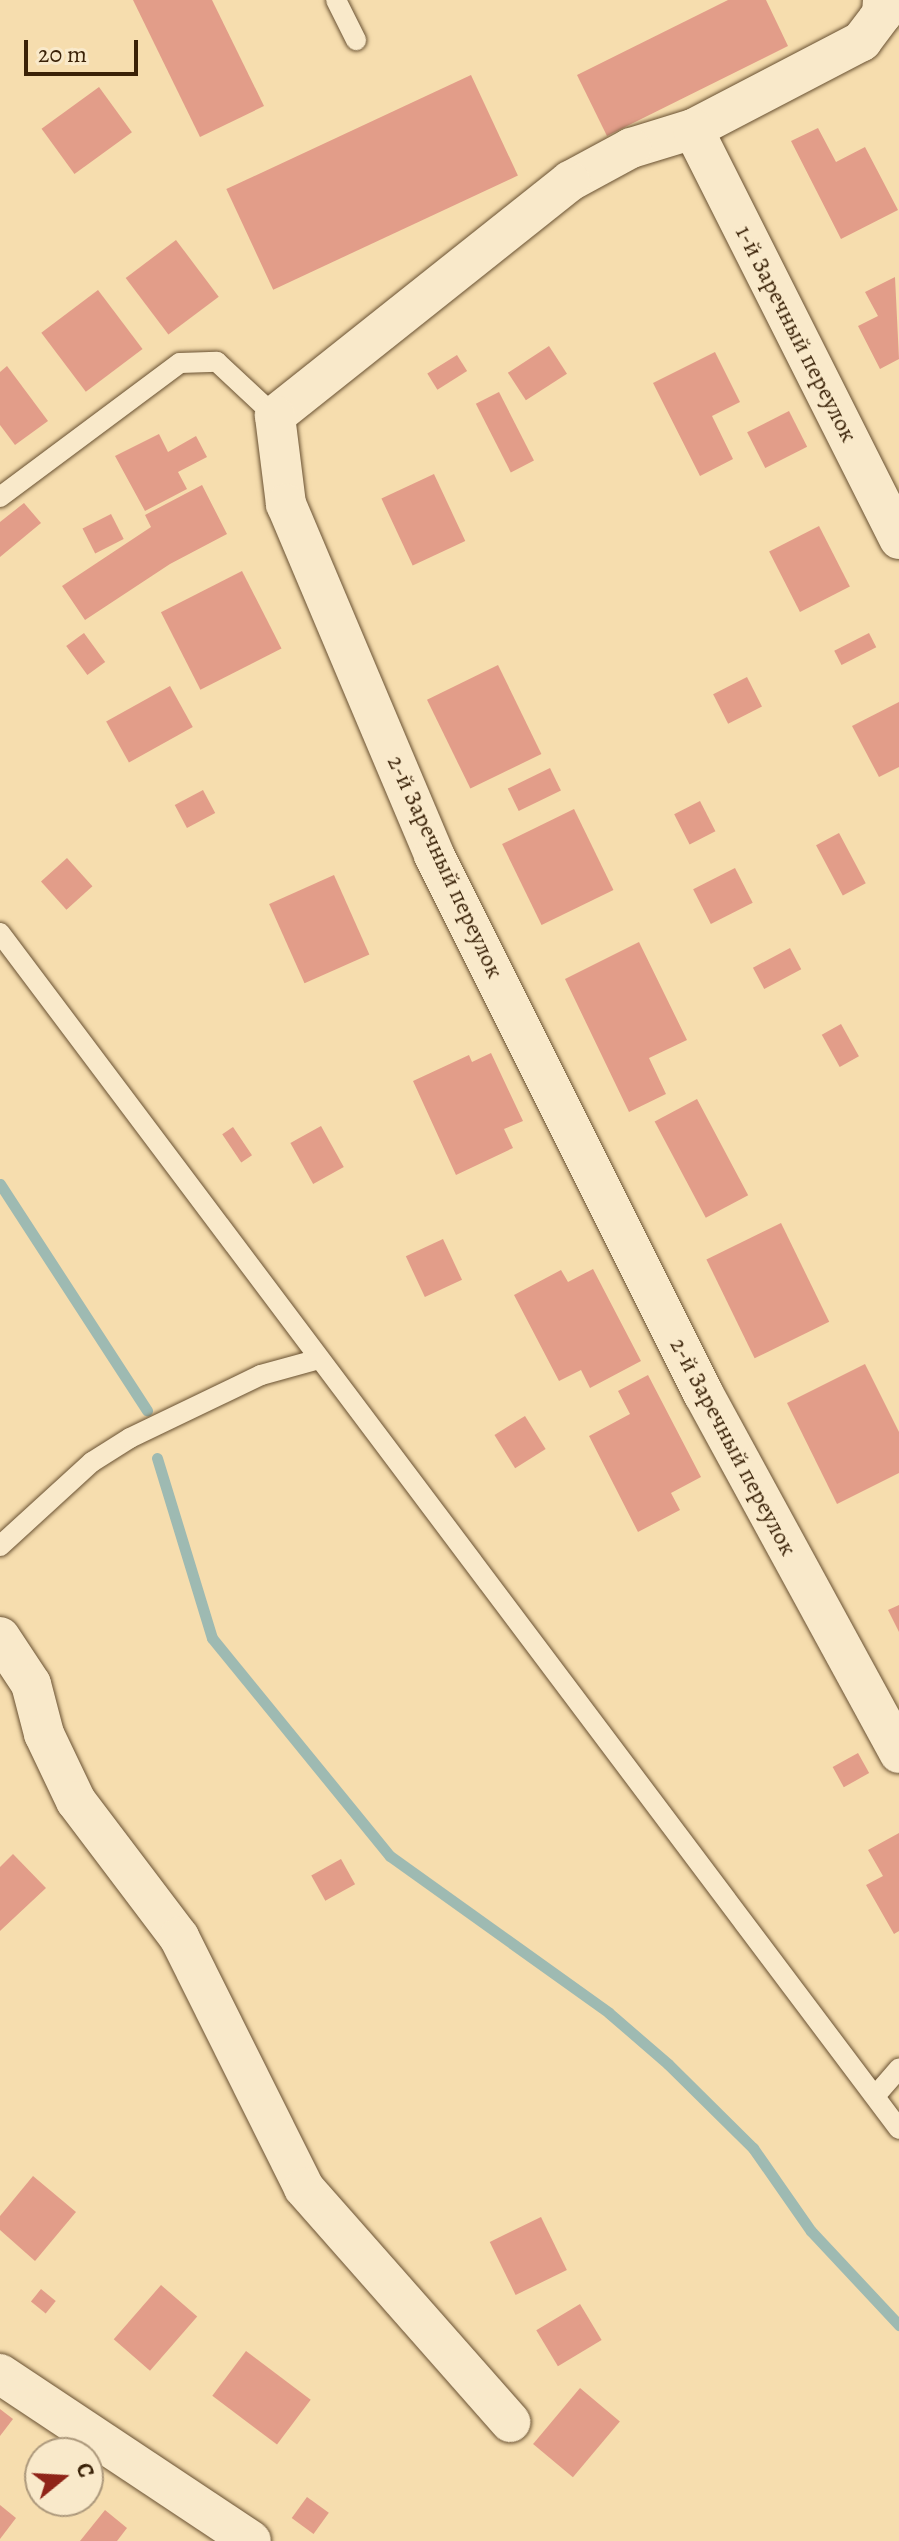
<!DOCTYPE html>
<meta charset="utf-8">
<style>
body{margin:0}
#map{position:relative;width:899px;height:2541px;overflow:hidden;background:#f6ddae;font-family:Alegreya,serif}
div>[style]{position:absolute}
.stream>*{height:11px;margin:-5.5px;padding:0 5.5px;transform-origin:5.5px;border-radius:5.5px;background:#9ebab2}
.building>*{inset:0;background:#e29d89;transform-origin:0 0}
.roads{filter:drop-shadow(0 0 2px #695132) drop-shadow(0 0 2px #695132)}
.service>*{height:20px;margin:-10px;padding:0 10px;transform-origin:10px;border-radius:10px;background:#f9e9ca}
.minor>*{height:40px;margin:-20px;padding:0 20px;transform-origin:20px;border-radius:20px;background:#f9e9ca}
span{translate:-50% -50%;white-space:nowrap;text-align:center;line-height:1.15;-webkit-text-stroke:6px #f9e9ca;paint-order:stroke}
.street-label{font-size:24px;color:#3a2208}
.north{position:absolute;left:24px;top:2437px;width:80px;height:80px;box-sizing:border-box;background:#f9e9ca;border:2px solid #ad997c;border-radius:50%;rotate:72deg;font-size:22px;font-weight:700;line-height:32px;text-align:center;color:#3a2208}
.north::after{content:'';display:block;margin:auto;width:28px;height:36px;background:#8f2418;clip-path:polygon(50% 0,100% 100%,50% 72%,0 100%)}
.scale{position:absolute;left:24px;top:40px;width:114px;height:36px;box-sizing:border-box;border:4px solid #3a2208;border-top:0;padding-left:10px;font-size:24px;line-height:28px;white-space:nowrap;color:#3a2208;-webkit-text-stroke:6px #f9e9ca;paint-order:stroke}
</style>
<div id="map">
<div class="stream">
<i style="left:0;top:1184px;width:270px;rotate:57deg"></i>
<i style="left:157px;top:1458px;width:188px;rotate:73deg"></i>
<i style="left:212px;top:1638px;width:281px;rotate:50.8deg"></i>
<i style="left:390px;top:1856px;width:269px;rotate:35.6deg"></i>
<i style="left:609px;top:2013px;width:78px;rotate:40.8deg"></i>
<i style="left:668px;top:2064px;width:120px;rotate:44.7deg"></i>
<i style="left:753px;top:2148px;width:101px;rotate:55.1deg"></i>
<i style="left:811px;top:2231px;width:129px;rotate:46.9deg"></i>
</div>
<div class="building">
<i style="clip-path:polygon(133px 0,212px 0,264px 106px,200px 137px)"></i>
<i style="clip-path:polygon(728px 0,766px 0,788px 46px,607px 136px,577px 75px)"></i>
<i style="left:471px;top:75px;width:111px;height:270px;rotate:65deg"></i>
<i style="left:99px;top:87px;width:56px;height:71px;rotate:54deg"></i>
<i style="clip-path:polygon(818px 128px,836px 162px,865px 147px,898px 210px,841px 239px,791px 141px)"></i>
<i style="left:176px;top:240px;width:71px;height:63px;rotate:53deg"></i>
<i style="clip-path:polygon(895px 277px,899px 359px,880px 369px,858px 326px,878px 316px,865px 292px)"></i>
<i style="left:98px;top:290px;width:74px;height:71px;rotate:53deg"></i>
<i style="left:549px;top:346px;width:33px;height:49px;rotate:57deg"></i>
<i style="clip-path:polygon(715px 352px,740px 402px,712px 416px,733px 459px,700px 476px,653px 383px)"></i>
<i style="left:457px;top:355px;width:19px;height:35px;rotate:58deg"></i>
<i style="clip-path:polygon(7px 366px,48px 421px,15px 445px,0 425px,0 372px)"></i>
<i style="left:499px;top:392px;width:77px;height:26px;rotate:63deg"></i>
<i style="left:789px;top:411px;width:40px;height:47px;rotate:63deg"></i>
<i style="clip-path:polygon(159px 434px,168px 452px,196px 436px,207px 457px,178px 472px,187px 489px,145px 511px,115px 456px)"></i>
<i style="left:434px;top:474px;width:74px;height:58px;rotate:65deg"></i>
<i style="clip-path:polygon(202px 485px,227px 534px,170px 564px,85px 620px,62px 586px,151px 527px,145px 515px)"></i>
<i style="clip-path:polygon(24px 503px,41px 523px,0 557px,0 522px)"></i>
<i style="left:111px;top:514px;width:28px;height:32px;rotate:63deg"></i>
<i style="left:819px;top:526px;width:68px;height:56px;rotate:63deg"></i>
<i style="left:242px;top:571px;width:87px;height:91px;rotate:63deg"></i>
<i style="left:84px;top:633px;width:36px;height:22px;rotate:54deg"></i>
<i style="left:869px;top:633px;width:16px;height:39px;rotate:63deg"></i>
<i style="left:498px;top:665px;width:99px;height:79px;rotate:64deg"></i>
<i style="left:747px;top:677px;width:33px;height:38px;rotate:63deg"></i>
<i style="left:170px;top:686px;width:47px;height:73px;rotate:61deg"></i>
<i style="clip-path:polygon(899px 702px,899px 767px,879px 777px,852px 726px)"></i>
<i style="left:550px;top:768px;width:25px;height:47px;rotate:64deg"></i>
<i style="left:203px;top:790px;width:26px;height:32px;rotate:62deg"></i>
<i style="left:700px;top:801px;width:34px;height:29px;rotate:63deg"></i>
<i style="left:574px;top:809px;width:90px;height:80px;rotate:64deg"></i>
<i style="left:839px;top:833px;width:57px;height:26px;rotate:62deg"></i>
<i style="left:67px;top:858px;width:38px;height:35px;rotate:48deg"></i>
<i style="left:735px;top:868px;width:39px;height:47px;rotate:63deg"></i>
<i style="left:334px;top:875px;width:87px;height:71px;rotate:66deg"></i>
<i style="clip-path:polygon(639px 942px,687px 1040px,649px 1058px,666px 1094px,629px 1112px,565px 979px)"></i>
<i style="left:790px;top:948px;width:24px;height:42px;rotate:62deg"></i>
<i style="left:841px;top:1024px;width:37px;height:22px;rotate:61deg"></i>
<i style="clip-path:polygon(491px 1053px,523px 1121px,504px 1129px,513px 1148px,456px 1175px,413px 1081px,469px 1055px,472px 1062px)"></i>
<i style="left:697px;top:1099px;width:109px;height:48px;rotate:62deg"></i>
<i style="left:321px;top:1126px;width:47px;height:35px;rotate:61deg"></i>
<i style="left:233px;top:1127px;width:34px;height:13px;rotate:56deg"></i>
<i style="left:781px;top:1223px;width:110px;height:83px;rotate:64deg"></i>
<i style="left:443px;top:1239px;width:45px;height:41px;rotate:65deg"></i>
<i style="clip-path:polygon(593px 1269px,641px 1361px,590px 1388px,581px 1370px,559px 1381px,514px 1295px,561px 1270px,568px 1282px)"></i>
<i style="clip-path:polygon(865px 1364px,899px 1432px,899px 1473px,837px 1504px,787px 1403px)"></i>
<i style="clip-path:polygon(648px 1375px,701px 1477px,671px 1493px,680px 1510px,638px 1532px,589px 1436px,630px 1414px,618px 1391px)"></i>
<i style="left:525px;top:1416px;width:39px;height:36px;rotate:58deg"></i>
<i style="clip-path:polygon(899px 1605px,899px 1632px,888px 1610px)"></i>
<i style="left:858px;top:1753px;width:23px;height:29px;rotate:61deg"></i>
<i style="clip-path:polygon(899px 1833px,899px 1931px,894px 1934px,866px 1885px,883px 1876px,868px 1850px)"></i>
<i style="clip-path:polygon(13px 1854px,46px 1888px,0 1931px,0 1867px)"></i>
<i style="left:341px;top:1859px;width:29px;height:34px;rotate:61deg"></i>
<i style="clip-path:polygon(33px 2176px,76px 2212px,35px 2261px,0 2230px,0 2216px)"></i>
<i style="left:541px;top:2217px;width:59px;height:57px;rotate:64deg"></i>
<i style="left:161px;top:2285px;width:48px;height:72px;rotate:41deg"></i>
<i style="left:41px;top:2289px;width:19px;height:16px;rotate:39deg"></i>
<i style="left:580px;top:2304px;width:42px;height:51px;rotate:59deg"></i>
<i style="left:246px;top:2351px;width:81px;height:56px;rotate:37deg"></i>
<i style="left:580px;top:2388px;width:52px;height:73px;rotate:40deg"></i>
<i style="clip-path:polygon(0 2409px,13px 2419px,0 2436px)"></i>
<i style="left:307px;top:2497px;width:27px;height:26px;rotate:36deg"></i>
<i style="clip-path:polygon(0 2505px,16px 2518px,0 2539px)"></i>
<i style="clip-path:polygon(105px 2510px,127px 2528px,117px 2541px,80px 2541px)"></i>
</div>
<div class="roads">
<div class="service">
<i style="left:336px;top:0;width:45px;rotate:63.4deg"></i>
<i style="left:0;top:497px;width:224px;rotate:-36.7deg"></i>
<i style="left:180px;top:363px;width:37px;rotate:-2deg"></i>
<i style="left:217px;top:362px;width:79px;rotate:43deg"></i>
<i style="left:0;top:933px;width:1496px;rotate:53.07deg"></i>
<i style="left:0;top:1546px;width:125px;rotate:-42.4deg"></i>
<i style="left:92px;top:1462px;width:45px;rotate:-32.3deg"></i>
<i style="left:130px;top:1438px;width:145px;rotate:-25.7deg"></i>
<i style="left:261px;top:1375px;width:57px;rotate:-15.3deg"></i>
<i style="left:876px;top:2095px;width:35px;rotate:-49deg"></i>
</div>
<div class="minor">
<i style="left:883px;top:0;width:14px;rotate:94deg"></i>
<i style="left:882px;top:14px;width:34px;rotate:127deg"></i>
<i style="left:862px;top:41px;width:191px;rotate:152.5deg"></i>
<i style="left:693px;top:129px;width:65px;rotate:163deg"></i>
<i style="left:631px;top:148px;width:69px;rotate:151.6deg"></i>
<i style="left:570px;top:181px;width:377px;rotate:141.5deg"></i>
<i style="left:275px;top:416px;width:89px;rotate:82.9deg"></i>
<i style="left:286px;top:504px;width:381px;rotate:67.1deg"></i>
<i style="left:434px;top:855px;width:602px;rotate:63.43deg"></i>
<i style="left:703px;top:1393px;width:410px;rotate:61.4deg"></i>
<i style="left:693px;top:129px;width:459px;rotate:63.3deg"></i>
<i style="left:0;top:1637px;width:56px;rotate:56.6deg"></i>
<i style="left:31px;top:1684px;width:52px;rotate:75.4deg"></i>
<i style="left:44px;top:1734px;width:74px;rotate:64.5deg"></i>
<i style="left:76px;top:1801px;width:171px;rotate:52.9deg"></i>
<i style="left:179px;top:1937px;width:280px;rotate:63.5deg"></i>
<i style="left:304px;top:2188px;width:312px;rotate:48.6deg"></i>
<i style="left:0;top:2374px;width:301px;rotate:33.6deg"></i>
</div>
</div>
<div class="street-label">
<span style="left:796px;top:334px;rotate:63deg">1-й Заречный переулок</span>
<span style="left:445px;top:867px;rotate:65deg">2-й Заречный переулок</span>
<span style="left:733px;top:1447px;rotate:62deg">2-й Заречный переулок</span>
</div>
<div class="north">С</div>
<div class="scale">20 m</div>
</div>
